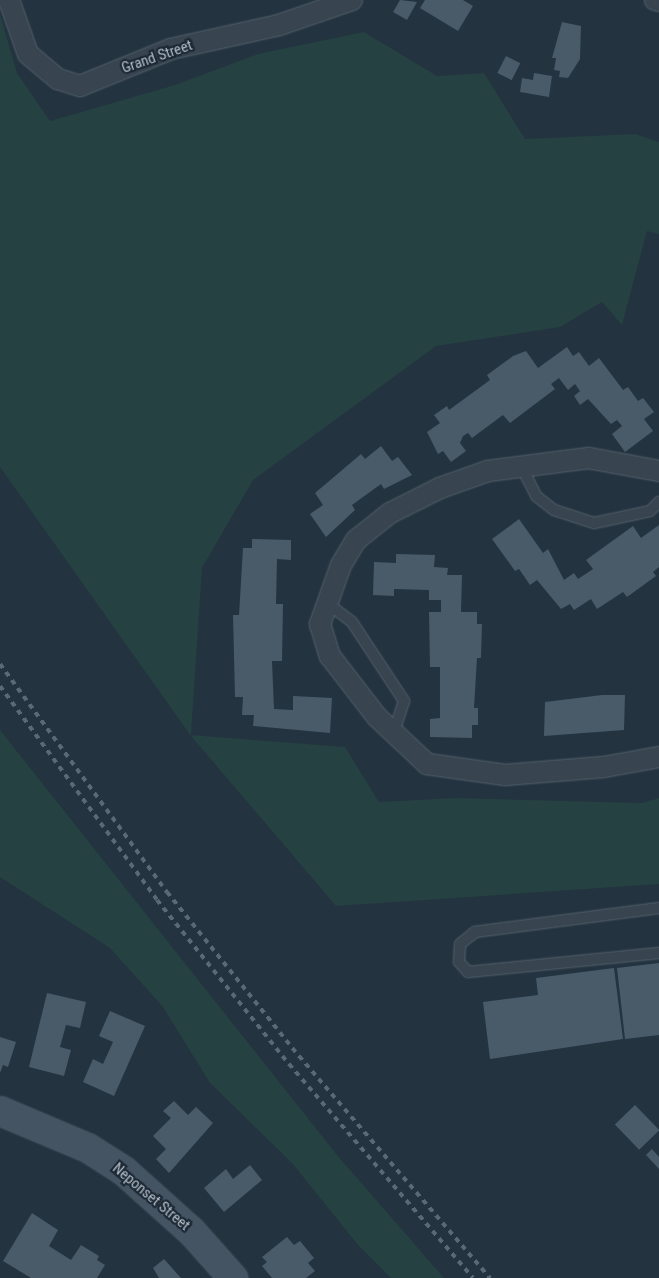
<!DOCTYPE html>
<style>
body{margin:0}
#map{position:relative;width:659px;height:1278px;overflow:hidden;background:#233340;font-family:"Roboto Condensed",sans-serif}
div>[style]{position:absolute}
.green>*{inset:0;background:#254141}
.building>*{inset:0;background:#495a69;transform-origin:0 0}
.roads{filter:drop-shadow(0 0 1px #55626d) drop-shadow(0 0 1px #55626d)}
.lane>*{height:10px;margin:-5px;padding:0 5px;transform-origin:5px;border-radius:5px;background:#38444f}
.street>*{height:20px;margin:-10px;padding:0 10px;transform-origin:10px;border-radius:10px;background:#38444f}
.secondary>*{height:28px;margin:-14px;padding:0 14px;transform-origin:14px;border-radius:14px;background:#455463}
.rail>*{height:4px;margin-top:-2px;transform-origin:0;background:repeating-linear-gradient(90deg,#596977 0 5px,transparent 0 10px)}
span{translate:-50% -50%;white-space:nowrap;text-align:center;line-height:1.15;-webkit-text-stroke:4.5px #1c2935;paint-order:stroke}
.street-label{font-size:15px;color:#b4bfca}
</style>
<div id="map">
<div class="green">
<i style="clip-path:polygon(0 14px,17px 73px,50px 121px,175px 85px,258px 54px,364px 32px,437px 76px,484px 73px,525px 139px,635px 134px,659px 142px,659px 234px,647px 231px,622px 325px,602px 302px,560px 327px,436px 346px,253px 480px,202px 568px,191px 735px,345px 747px,379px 802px,456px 798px,642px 803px,659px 798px,659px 884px,336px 906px,191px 736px,0 467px)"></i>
<i style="clip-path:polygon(0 730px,337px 1155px,444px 1278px,391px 1278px,358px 1245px,292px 1163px,210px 1083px,163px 1007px,110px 948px,0 877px)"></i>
</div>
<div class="building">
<i style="clip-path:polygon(400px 0,417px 2px,407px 20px,393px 12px)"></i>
<i style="clip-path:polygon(425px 0,463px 0,473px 6px,458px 31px,420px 8px)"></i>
<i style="clip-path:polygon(562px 22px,581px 26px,580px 59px,568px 78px,559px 77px,560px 71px,554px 70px,556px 58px,552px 58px)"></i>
<i style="left:506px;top:56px;width:16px;height:19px;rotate:27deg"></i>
<i style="clip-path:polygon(534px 73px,552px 76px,549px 97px,520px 92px,522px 78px,533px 80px)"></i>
<i style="clip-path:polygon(567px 347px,573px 356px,579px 352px,589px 366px,599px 358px,623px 390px,628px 387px,638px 401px,643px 398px,654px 412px,644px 419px,653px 431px,625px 452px,612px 434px,622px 426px,617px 420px,611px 424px,588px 399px,580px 405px,574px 396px,580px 391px,575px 384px,568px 390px,559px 378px,551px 384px,555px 389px,510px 423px,503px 415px,472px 438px,468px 433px,463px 436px,460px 443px,466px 451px,451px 462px,443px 451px,438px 454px,427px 432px,440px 423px,434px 415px,447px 406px,449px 410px,490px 380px,487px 375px,513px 356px,526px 351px,538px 368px)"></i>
<i style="clip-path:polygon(381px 446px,392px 461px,398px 457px,412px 475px,384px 489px,381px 484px,352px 505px,355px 510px,326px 537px,310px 514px,323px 505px,315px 493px,361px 454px,365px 459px)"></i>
<i style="clip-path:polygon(519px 519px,543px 553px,548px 549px,564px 580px,574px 573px,578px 579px,593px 569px,586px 560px,633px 526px,641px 538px,659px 525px,659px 567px,653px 572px,656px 576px,627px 597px,623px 592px,597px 609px,591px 599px,574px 610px,570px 604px,561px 609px,537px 580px,530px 585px,519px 569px,515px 571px,492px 539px)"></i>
<i style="clip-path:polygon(252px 539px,291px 540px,291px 560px,277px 559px,276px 604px,283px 604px,282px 661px,272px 661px,274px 709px,293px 710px,293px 696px,332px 698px,330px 733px,253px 726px,254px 715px,242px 715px,243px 697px,235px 697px,233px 615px,239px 615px,243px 548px,252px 548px)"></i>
<i style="clip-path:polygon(396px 554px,435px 555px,434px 567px,448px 568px,447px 575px,462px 575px,461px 612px,477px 612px,477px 624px,482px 624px,481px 658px,477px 658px,474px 708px,478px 708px,478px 725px,472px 725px,472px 738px,430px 737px,430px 719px,440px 718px,440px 667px,430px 667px,429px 612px,441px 612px,441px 600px,429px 600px,429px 590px,394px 589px,394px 596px,373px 595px,374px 562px,396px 563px)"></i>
<i style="clip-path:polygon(602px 695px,625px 695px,624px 730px,544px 736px,545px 702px)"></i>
<i style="clip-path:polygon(659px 963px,659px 1035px,625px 1039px,617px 968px)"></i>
<i style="clip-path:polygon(614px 968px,623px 1039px,490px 1059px,483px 1002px,538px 995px,536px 978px)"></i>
<i style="clip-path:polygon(47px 993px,86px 1002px,80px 1028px,66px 1025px,60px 1047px,71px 1050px,64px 1076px,29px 1067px)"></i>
<i style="clip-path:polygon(110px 1011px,145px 1026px,114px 1096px,83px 1082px,93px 1059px,103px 1064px,113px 1042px,99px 1036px)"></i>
<i style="clip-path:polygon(0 1037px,16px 1042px,8px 1067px,3px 1065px,0 1073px)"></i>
<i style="clip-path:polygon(174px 1101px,188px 1115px,196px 1107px,213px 1123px,169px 1173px,156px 1159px,166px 1149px,153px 1136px,171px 1118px,163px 1111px)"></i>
<i style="left:635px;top:1105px;width:35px;height:28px;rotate:46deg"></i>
<i style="clip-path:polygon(652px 1149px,659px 1157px,659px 1169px,646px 1155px)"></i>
<i style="clip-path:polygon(250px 1165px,262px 1180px,224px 1212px,204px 1188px,226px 1169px,233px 1179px)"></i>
<i style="clip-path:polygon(32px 1213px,58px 1230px,49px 1246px,71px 1260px,81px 1245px,99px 1256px,97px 1260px,105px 1265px,97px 1278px,31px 1278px,3px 1261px)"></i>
<i style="clip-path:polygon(287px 1237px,294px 1245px,300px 1241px,314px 1258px,308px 1263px,315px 1271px,306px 1278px,272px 1278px,262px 1266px,267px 1262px,262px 1257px)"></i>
<i style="clip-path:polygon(164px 1259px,181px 1278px,159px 1278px,153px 1268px)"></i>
</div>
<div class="roads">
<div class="lane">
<i style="left:521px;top:466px;width:34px;rotate:63deg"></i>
<i style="left:536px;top:496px;width:23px;rotate:38deg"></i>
<i style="left:554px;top:510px;width:42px;rotate:18deg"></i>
<i style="left:594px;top:523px;width:57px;rotate:-12.1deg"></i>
<i style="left:650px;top:511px;width:13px;rotate:-45deg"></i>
<i style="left:327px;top:603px;width:31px;rotate:37deg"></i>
<i style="left:352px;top:622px;width:95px;rotate:56.6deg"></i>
<i style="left:404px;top:701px;width:35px;rotate:108deg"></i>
<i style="left:659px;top:908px;width:186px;rotate:172.6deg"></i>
<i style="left:475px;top:932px;width:19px;rotate:141deg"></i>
<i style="left:460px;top:944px;width:18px;rotate:93deg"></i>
<i style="left:459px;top:962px;width:13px;rotate:48deg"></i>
<i style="left:468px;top:972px;width:192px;rotate:-5.7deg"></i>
</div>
<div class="street">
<i style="left:9px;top:0;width:57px;rotate:70.6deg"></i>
<i style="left:28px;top:54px;width:39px;rotate:40deg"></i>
<i style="left:58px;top:79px;width:23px;rotate:18deg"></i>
<i style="left:80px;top:86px;width:98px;rotate:-22.1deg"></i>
<i style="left:171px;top:49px;width:111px;rotate:-12.5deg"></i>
<i style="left:279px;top:25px;width:77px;rotate:-18.9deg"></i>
<i style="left:655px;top:0;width:4px;rotate:14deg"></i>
<i style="left:659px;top:471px;width:71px;rotate:-169.5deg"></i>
<i style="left:589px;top:458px;width:102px;rotate:172.7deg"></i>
<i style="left:488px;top:471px;width:51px;rotate:160.5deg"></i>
<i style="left:440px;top:488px;width:56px;rotate:153.4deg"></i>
<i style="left:390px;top:513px;width:43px;rotate:141.5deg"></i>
<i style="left:356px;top:540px;width:29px;rotate:121deg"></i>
<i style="left:341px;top:565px;width:63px;rotate:109.6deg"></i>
<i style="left:320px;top:624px;width:34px;rotate:73deg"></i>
<i style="left:330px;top:656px;width:77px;rotate:52.4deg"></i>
<i style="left:377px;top:717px;width:69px;rotate:43.2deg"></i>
<i style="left:427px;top:764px;width:79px;rotate:8deg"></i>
<i style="left:505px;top:775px;width:99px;rotate:-4.6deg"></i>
<i style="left:604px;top:767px;width:56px;rotate:-10.3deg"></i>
</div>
<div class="secondary">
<i style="left:0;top:1111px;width:95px;rotate:22.8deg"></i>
<i style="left:88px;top:1148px;width:43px;rotate:32.6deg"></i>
<i style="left:124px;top:1171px;width:91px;rotate:41.9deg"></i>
<i style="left:192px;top:1232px;width:62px;rotate:48.3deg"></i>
</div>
</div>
<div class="rail">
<i style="left:0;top:664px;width:283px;rotate:53.8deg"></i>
<i style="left:167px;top:892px;width:211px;rotate:51.2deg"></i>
<i style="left:299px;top:1056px;width:293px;rotate:49.3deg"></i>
<i style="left:0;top:686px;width:265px;rotate:53.7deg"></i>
<i style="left:157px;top:900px;width:211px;rotate:51.2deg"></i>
<i style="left:289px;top:1064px;width:282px;rotate:49.3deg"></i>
</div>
<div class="street-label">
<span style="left:157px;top:57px;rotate:-19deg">Grand Street</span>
<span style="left:151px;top:1197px;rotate:40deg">Neponset Street</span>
</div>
</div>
